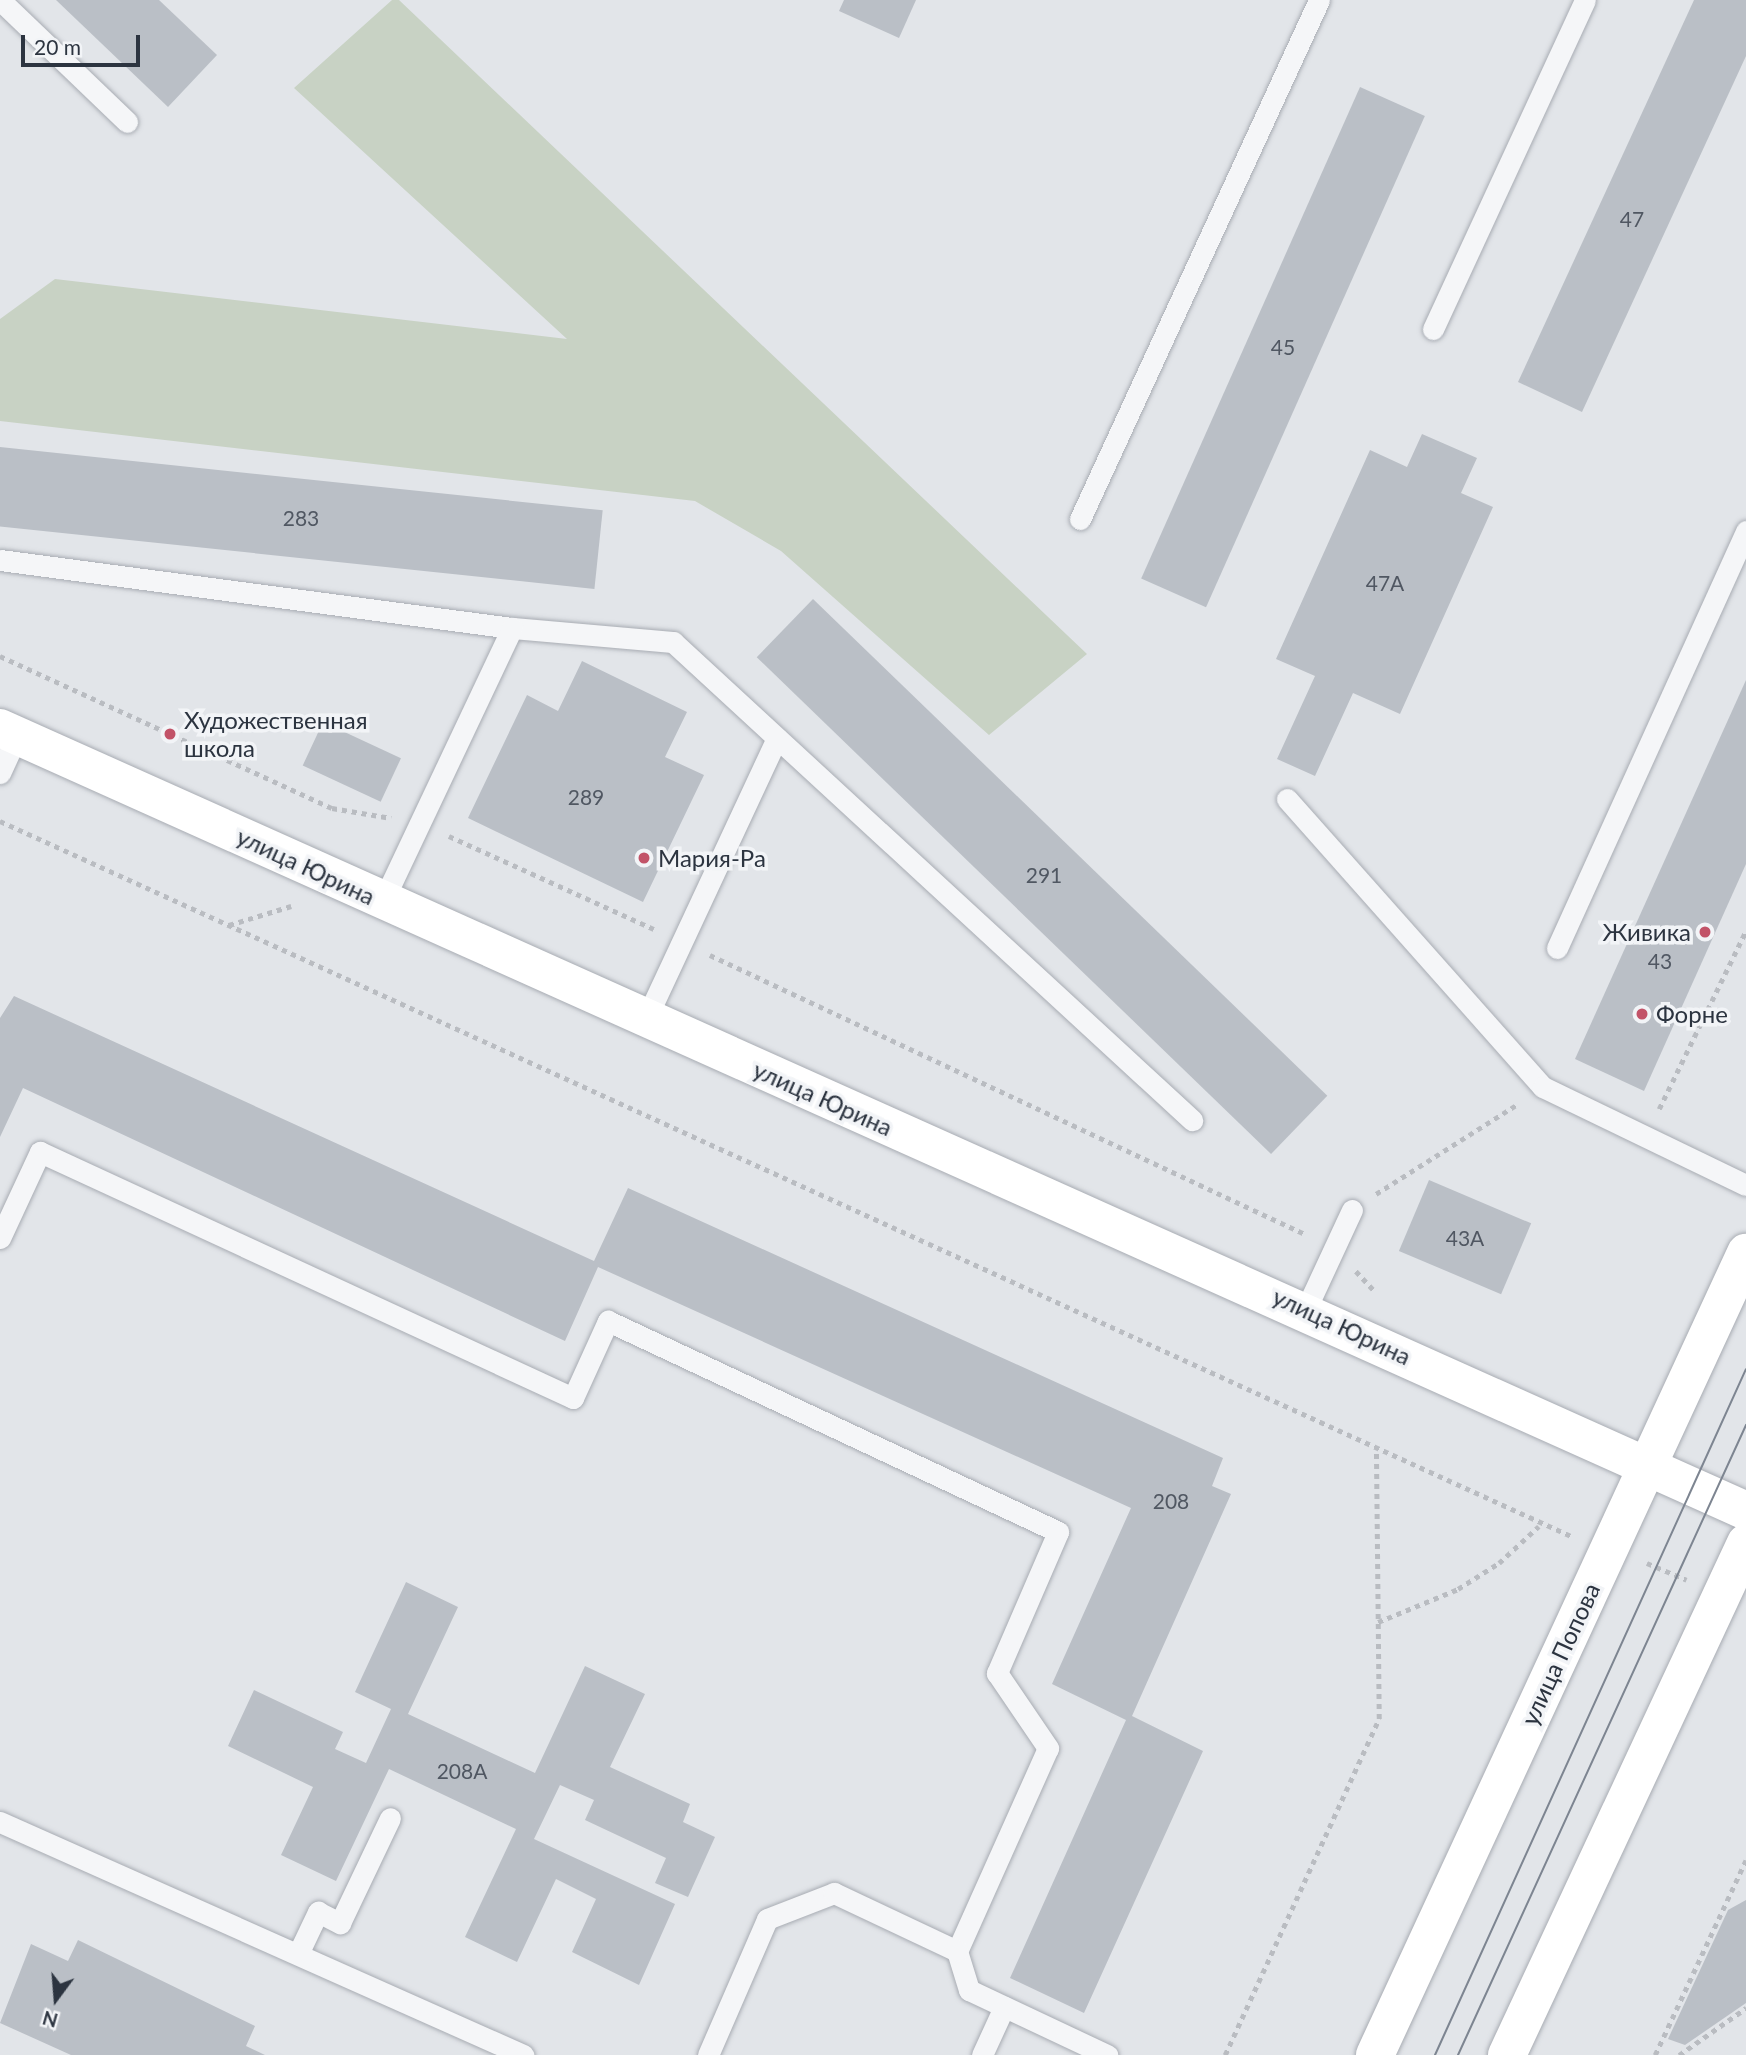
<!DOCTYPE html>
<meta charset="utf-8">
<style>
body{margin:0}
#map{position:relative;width:1746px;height:2055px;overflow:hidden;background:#e2e5e9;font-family:Lato,sans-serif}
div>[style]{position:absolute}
.green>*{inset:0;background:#c8d2c4}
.building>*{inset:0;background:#babfc6;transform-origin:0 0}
.path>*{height:4.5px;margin-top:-2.25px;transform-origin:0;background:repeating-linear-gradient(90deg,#b9bcc1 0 5px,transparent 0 10px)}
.roads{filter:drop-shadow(0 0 2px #a8acb3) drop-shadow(0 0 2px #a8acb3)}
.lane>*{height:21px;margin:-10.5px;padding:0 10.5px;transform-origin:10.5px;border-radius:10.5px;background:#f5f6f8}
.secondary>*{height:38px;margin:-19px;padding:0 19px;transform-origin:19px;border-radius:19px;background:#fff}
.tram>*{height:2px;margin:-1px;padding:0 1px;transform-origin:1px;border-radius:1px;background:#7d8591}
.dots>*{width:19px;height:19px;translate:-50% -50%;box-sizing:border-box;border:4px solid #f2f4f7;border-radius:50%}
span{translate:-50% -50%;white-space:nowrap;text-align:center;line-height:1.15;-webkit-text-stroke:7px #f2f4f7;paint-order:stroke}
.number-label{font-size:21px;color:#505762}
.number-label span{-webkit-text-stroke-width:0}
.poi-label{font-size:24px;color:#2c3440}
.left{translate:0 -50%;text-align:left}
.right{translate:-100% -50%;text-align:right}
.street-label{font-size:24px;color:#2c3440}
.north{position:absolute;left:21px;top:1964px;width:70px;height:70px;-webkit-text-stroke:5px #f2f4f7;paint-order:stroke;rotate:196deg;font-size:19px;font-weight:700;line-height:28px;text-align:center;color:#2c3440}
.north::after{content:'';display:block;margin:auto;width:24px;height:32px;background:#2c3440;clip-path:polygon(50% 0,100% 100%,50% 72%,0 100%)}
.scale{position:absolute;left:21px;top:35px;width:119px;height:32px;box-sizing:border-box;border:4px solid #2c3440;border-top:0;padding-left:9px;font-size:21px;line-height:24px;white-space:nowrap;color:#2c3440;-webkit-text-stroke:5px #f2f4f7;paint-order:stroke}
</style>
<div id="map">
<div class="green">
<i style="clip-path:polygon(392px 0,399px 0,1087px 654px,989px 735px,781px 551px,695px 501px,0 421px,0 319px,55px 279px,567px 339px,294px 88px)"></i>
</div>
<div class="building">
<i style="clip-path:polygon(56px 0,159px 0,217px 55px,168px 107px)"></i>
<i style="clip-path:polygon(844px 0,916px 0,899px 38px,839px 11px)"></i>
<i style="clip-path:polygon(1694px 0,1746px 0,1746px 56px,1582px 412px,1518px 382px)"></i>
<i style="left:1360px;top:87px;width:71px;height:538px;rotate:24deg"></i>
<i style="clip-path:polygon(1422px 434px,1477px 458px,1461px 493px,1493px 507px,1400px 714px,1353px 693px,1315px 776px,1277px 759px,1315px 676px,1276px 659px,1370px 450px,1407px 467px)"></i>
<i style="left:0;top:447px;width:606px;height:79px;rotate:6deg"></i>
<i style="left:813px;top:599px;width:715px;height:81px;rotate:44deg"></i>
<i style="clip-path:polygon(582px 661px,687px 712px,665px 757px,704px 775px,643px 902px,468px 818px,527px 695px,558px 711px)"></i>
<i style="clip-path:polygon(1746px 680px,1746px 864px,1644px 1091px,1575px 1059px)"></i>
<i style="left:323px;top:722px;width:86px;height:48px;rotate:25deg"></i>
<i style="clip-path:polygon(14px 996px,594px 1261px,628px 1188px,1223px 1458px,1212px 1486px,1231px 1494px,1132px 1716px,1203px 1751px,1084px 2013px,1010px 1978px,1126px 1720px,1052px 1684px,1131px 1508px,598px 1267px,565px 1341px,23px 1088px,0 1137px,0 1018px)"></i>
<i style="left:1429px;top:1180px;width:111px;height:77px;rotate:23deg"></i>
<i style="clip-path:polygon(406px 1582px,458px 1607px,408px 1714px,535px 1773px,585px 1666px,645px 1694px,610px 1767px,690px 1804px,683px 1822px,715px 1837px,688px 1897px,655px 1883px,666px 1858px,585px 1820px,594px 1800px,560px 1785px,534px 1839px,675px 1904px,639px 1985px,572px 1952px,596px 1899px,556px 1879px,517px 1962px,465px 1937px,516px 1829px,389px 1769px,336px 1881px,281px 1855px,313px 1787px,228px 1746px,254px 1690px,343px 1732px,335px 1749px,366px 1763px,391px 1709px,355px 1692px)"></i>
<i style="clip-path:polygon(1746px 1900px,1746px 2003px,1685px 2045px,1668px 2039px,1728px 1910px)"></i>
<i style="clip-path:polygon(78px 1940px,255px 2026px,246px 2046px,265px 2055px,71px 2055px,0 2023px,31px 1944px,68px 1961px)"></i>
</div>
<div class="path">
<i style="left:0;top:656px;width:365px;rotate:24.6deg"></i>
<i style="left:332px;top:808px;width:60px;rotate:9.6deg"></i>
<i style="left:0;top:821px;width:1728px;rotate:24.47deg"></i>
<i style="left:449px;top:836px;width:225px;rotate:24.4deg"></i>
<i style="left:229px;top:925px;width:65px;rotate:-17deg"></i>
<i style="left:710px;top:955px;width:659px;rotate:25.13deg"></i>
<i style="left:1659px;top:1109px;width:198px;rotate:-64deg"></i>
<i style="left:1376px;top:1194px;width:166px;rotate:-32.4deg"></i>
<i style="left:1356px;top:1271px;width:26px;rotate:47deg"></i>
<i style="left:1647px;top:1563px;width:43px;rotate:23deg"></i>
<i style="left:1378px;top:1622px;width:87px;rotate:-22.4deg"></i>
<i style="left:1458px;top:1589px;width:49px;rotate:-32.4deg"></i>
<i style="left:1499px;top:1563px;width:54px;rotate:-42.8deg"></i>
<i style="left:1225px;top:2055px;width:370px;rotate:-65.4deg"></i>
<i style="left:1379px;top:1719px;width:267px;rotate:-90.6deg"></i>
<i style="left:1655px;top:2055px;width:215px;rotate:-65deg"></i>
<i style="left:1679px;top:2055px;width:82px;rotate:-35deg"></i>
</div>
<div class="roads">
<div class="lane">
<i style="left:0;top:0;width:176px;rotate:43.8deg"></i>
<i style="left:1433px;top:329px;width:362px;rotate:-65.2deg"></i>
<i style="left:1080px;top:519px;width:571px;rotate:-65.27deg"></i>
<i style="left:0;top:560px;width:516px;rotate:7.57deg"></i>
<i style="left:512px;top:628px;width:162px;rotate:5deg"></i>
<i style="left:673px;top:642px;width:706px;rotate:42.65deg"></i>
<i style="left:0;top:773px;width:41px;rotate:-65.3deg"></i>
<i style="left:1287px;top:799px;width:385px;rotate:48.4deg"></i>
<i style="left:1543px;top:1087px;width:225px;rotate:25.8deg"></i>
<i style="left:383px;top:901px;width:302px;rotate:-64.7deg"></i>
<i style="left:1557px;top:948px;width:458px;rotate:-65.6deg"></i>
<i style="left:645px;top:1021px;width:312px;rotate:-65deg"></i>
<i style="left:0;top:1238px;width:95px;rotate:-65.1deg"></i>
<i style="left:40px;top:1152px;width:587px;rotate:24.78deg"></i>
<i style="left:573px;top:1398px;width:85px;rotate:-65.6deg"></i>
<i style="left:608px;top:1321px;width:497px;rotate:25.1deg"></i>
<i style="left:1058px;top:1532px;width:154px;rotate:113.4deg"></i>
<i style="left:997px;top:1673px;width:91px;rotate:55.8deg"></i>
<i style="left:1048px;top:1748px;width:222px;rotate:114.1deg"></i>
<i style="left:957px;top:1951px;width:41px;rotate:72.9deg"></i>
<i style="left:969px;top:1990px;width:153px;rotate:25.2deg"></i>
<i style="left:1306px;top:1309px;width:109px;rotate:-65.1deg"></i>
<i style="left:0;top:1822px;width:573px;rotate:24.01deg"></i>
<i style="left:298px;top:1954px;width:47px;rotate:-64.5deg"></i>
<i style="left:318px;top:1912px;width:25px;rotate:27deg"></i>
<i style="left:340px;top:1923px;width:116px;rotate:-64.5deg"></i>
<i style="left:708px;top:2055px;width:148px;rotate:-66.5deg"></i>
<i style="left:767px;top:1919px;width:72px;rotate:-21.2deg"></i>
<i style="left:834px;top:1893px;width:136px;rotate:25.2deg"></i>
<i style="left:982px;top:2055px;width:53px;rotate:-65.4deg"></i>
</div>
<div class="secondary">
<i style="left:0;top:728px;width:1914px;rotate:24.15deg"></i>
<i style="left:1375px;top:2055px;width:884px;rotate:-65.18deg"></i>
<i style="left:1507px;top:2055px;width:565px;rotate:-64.98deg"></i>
</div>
</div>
<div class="tram">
<i style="left:1435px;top:2055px;width:753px;rotate:-65.61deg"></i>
<i style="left:1458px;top:2055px;width:693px;rotate:-65.43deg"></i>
</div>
<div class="dots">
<i style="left:170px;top:734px;background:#c25368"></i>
<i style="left:644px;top:858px;background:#c25368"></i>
<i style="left:1705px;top:932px;background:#c25368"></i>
<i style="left:1642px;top:1014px;background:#c25368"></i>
</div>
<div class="number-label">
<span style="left:1632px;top:219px">47</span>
<span style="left:1283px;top:347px">45</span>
<span style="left:301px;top:518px">283</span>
<span style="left:1385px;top:583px">47А</span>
<span style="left:586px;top:797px">289</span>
<span style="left:1044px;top:875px">291</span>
<span style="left:1660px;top:961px">43</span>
<span style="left:1465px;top:1238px">43А</span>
<span style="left:1171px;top:1501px">208</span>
<span style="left:462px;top:1771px">208А</span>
</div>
<div class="poi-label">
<span class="left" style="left:184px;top:734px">Художественная<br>школа</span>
<span class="left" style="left:658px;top:858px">Мария-Ра</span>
<span class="right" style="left:1691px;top:932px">Живика</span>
<span class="left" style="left:1656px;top:1014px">Форне</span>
</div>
<div class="street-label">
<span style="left:306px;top:866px;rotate:25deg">улица Юрина</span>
<span style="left:823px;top:1098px;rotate:24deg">улица Юрина</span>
<span style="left:1342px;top:1326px;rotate:25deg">улица Юрина</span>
<span style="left:1560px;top:1654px;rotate:-65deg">улица Попова</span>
</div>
<div class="north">N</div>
<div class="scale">20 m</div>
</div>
